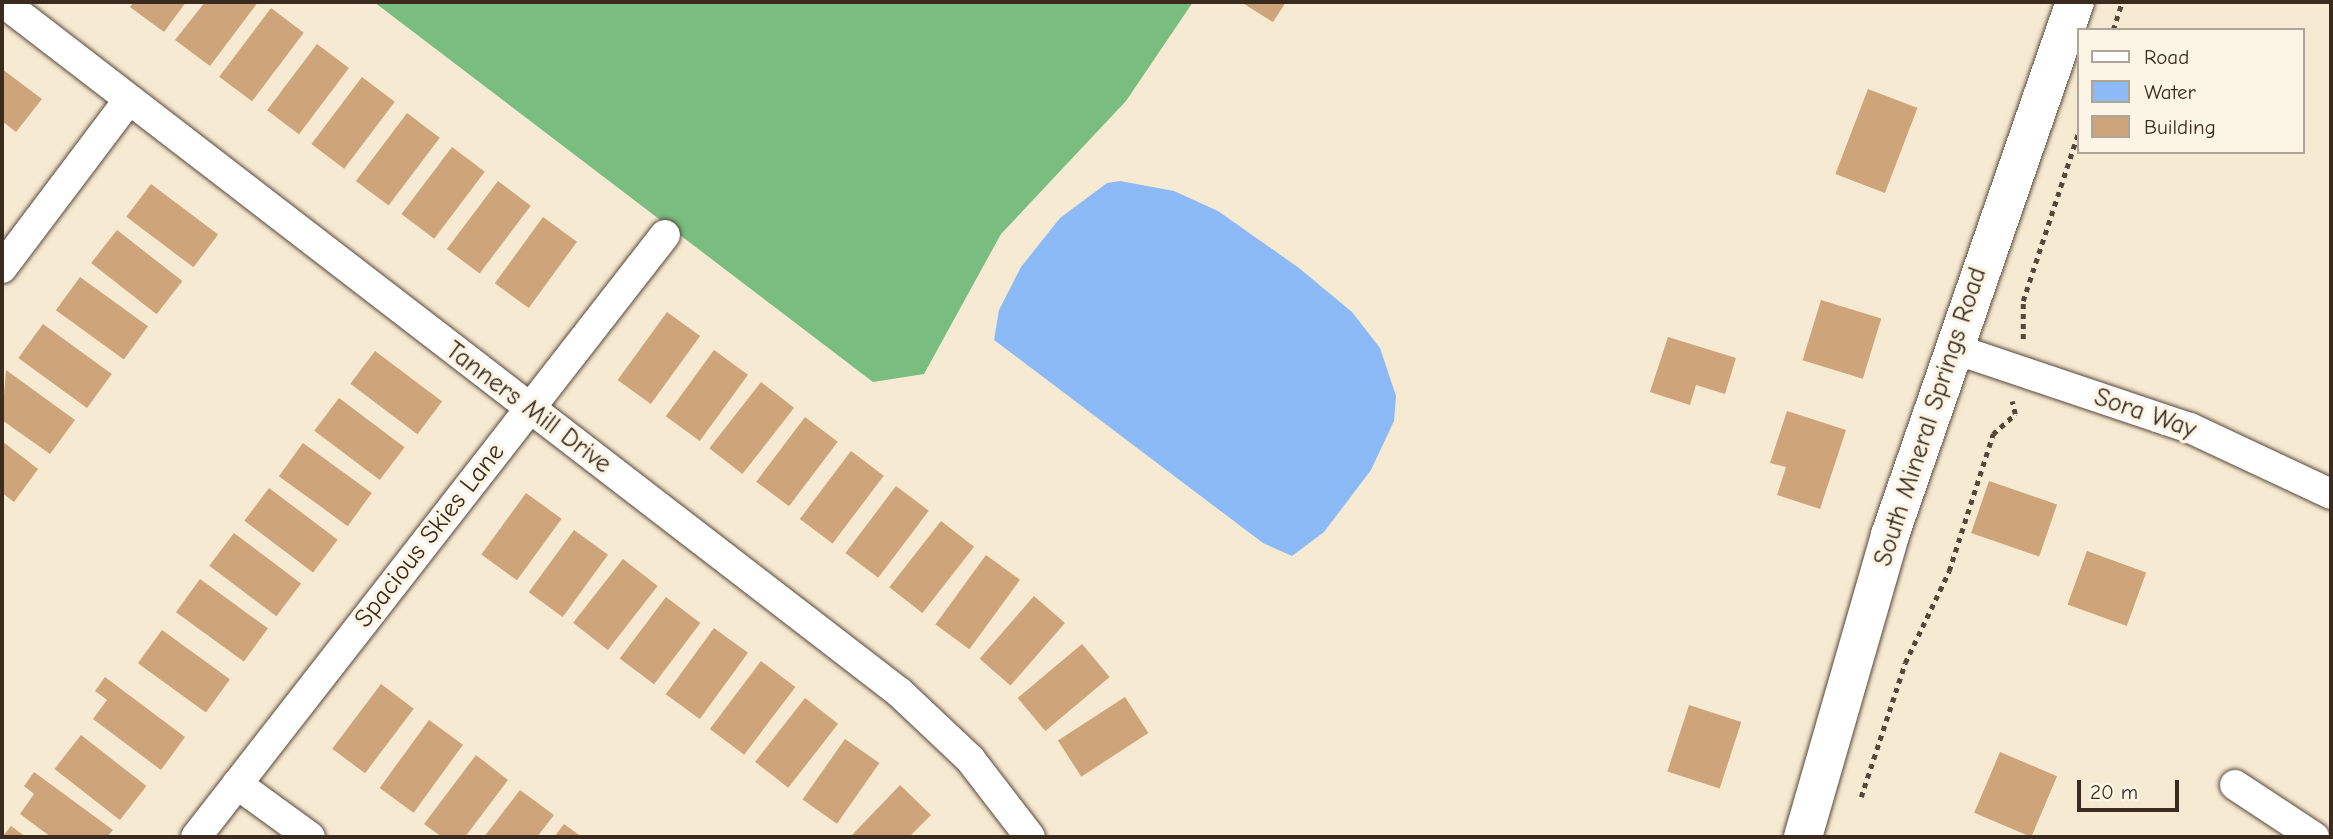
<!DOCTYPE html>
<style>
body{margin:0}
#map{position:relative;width:2333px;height:839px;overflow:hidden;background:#f7ead2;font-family:"Comic Neue",sans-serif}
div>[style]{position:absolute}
.forest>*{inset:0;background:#79bd80}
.water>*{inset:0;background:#8bbaf6}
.building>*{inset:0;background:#cea47a;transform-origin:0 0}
.path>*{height:4.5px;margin-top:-2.25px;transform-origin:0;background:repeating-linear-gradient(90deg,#574739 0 5px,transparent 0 10px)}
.roads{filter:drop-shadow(0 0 2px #574739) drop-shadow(0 0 2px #574739)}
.street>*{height:30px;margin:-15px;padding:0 15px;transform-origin:15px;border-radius:15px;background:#fff}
.secondary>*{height:38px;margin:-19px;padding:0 19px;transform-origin:19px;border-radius:19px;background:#fff}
span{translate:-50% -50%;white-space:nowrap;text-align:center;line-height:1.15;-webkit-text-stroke:7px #fcf5e5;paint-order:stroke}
.street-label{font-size:26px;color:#3b2a1e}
.frame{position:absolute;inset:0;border:4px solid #3b2a1e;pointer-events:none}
.legend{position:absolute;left:2077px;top:28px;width:228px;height:126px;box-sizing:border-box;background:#fcf5e5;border:2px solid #afa495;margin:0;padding:9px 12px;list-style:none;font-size:21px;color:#3b2a1e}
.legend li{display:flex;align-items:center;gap:14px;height:35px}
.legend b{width:35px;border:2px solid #afa495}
.scale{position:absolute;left:2077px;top:780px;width:102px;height:32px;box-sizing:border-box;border:4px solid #3b2a1e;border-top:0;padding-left:9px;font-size:21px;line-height:24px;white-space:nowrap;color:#3b2a1e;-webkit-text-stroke:5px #fcf5e5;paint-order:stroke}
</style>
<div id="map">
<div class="forest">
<i style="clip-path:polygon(374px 2px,1193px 2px,1126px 101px,1001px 234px,924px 374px,873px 382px)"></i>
</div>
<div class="water">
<i style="clip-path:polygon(1120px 181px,1174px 191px,1218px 211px,1299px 268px,1352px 312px,1380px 348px,1396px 396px,1394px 421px,1371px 470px,1324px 532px,1292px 556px,1263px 543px,994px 340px,999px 310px,1021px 267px,1060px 218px,1107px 183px)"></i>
</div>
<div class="building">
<i style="clip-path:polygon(134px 2px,186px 2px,164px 32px,130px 7px)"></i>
<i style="clip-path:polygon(205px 2px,258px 2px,210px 66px,175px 40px)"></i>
<i style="clip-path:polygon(1241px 2px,1286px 2px,1273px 22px)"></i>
<i style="left:271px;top:8px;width:41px;height:86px;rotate:37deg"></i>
<i style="left:317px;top:44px;width:40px;height:83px;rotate:37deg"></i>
<i style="clip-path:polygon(2px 69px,42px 99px,16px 132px,2px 121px)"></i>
<i style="left:362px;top:77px;width:41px;height:84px;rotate:37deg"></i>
<i style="left:1868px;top:89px;width:53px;height:91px;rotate:21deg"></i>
<i style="left:407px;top:113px;width:41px;height:85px;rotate:37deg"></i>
<i style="left:452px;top:147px;width:41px;height:84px;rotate:37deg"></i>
<i style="left:498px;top:181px;width:41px;height:85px;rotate:37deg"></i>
<i style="left:151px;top:184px;width:84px;height:41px;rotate:37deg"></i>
<i style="left:543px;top:217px;width:42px;height:82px;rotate:36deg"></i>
<i style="left:117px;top:230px;width:83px;height:42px;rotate:38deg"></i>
<i style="left:80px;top:277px;width:84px;height:41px;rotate:36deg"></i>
<i style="left:1821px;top:300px;width:63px;height:63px;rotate:17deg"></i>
<i style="left:667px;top:312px;width:41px;height:84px;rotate:36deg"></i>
<i style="left:43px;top:324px;width:85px;height:42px;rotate:36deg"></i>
<i style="clip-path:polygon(1668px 337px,1736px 358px,1725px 394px,1696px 385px,1690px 405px,1650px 392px)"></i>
<i style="left:714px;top:350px;width:42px;height:82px;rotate:36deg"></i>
<i style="left:375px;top:351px;width:84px;height:41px;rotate:37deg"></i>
<i style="clip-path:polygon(6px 370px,75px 420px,50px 454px,2px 420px)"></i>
<i style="left:761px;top:382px;width:42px;height:84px;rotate:38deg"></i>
<i style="left:339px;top:398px;width:82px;height:41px;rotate:37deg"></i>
<i style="clip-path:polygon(1787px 411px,1846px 430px,1820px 509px,1777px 495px,1786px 467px,1770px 463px)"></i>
<i style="left:805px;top:417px;width:41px;height:81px;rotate:37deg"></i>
<i style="clip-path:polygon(2px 441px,38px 469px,14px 502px,2px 493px)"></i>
<i style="left:303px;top:443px;width:85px;height:41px;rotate:36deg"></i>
<i style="left:851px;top:451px;width:41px;height:85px;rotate:37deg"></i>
<i style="left:1989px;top:481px;width:72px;height:55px;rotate:19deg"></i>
<i style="left:896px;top:486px;width:41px;height:84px;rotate:37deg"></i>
<i style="left:269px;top:488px;width:86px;height:41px;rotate:37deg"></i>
<i style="left:526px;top:493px;width:44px;height:76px;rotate:36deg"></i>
<i style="left:941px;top:521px;width:42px;height:84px;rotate:38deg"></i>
<i style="left:574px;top:530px;width:42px;height:77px;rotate:36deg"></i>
<i style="left:234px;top:533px;width:84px;height:41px;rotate:37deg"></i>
<i style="left:2087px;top:551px;width:63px;height:57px;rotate:20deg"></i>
<i style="left:986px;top:555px;width:42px;height:86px;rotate:36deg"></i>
<i style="left:623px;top:559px;width:44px;height:81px;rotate:38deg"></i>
<i style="left:200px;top:579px;width:84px;height:41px;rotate:36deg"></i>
<i style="left:1034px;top:596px;width:41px;height:83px;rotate:41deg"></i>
<i style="left:666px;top:597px;width:43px;height:77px;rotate:37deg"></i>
<i style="left:714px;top:628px;width:42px;height:82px;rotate:36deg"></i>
<i style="left:162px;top:630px;width:84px;height:41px;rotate:36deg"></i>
<i style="left:1082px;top:644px;width:43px;height:84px;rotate:50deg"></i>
<i style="left:761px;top:661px;width:43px;height:85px;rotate:37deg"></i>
<i style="clip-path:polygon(105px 677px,185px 737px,161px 770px,93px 719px,107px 700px,95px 691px)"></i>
<i style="left:381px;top:684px;width:41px;height:81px;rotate:37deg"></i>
<i style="left:1125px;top:697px;width:43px;height:80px;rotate:57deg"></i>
<i style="left:805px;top:698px;width:42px;height:81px;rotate:38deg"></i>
<i style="left:1689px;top:705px;width:55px;height:70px;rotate:18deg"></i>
<i style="left:429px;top:720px;width:42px;height:84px;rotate:36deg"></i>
<i style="left:81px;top:735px;width:83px;height:43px;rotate:38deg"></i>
<i style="left:845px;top:739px;width:42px;height:74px;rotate:35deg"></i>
<i style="left:2000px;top:752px;width:62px;height:66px;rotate:23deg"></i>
<i style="clip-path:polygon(476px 755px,508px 780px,465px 837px,442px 837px,424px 824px)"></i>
<i style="clip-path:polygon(34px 772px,113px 830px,107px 837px,51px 837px,20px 814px,34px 794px,24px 786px)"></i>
<i style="clip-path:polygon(900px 785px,931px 815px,909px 837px,850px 837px)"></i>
<i style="clip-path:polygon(520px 790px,554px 815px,537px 837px,484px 837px)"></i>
<i style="clip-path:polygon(564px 824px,582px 837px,554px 837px)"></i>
<i style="clip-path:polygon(11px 826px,26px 837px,2px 837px)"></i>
</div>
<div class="path">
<i style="left:2113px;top:30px;width:29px;rotate:-72deg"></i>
<i style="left:2023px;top:339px;width:38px;rotate:-90deg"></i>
<i style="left:2023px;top:301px;width:179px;rotate:-71.8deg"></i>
<i style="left:1861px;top:797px;width:141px;rotate:-71.8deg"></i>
<i style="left:1905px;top:663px;width:102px;rotate:-64.4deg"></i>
<i style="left:1949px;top:571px;width:144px;rotate:-72.2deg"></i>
<i style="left:1993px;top:434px;width:30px;rotate:-42deg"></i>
<i style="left:2015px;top:414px;width:13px;rotate:-103deg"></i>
</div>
<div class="roads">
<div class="street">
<i style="left:3px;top:2px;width:1131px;rotate:37.6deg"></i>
<i style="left:899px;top:692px;width:98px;rotate:43.3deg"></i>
<i style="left:970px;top:759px;width:98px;rotate:52.4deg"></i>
<i style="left:2px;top:268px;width:209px;rotate:-53deg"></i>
<i style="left:1952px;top:348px;width:251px;rotate:18.6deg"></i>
<i style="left:2190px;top:428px;width:156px;rotate:25.1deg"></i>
<i style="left:237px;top:784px;width:90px;rotate:36deg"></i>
<i style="left:2235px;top:785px;width:95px;rotate:33.4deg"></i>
<i style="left:196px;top:837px;width:763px;rotate:-52.08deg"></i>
</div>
<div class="secondary">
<i style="left:1803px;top:837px;width:314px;rotate:-73.9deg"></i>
<i style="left:1890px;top:535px;width:564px;rotate:-70.86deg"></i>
</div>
</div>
<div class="street-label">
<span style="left:528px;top:408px;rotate:37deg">Tanners Mill Drive</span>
<span style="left:2145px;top:414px;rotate:19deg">Sora Way</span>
<span style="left:1931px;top:417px;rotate:-72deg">South Mineral Springs Road</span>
<span style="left:430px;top:536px;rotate:-52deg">Spacious Skies Lane</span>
</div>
<div class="frame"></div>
<ul class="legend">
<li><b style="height:9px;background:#fff"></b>Road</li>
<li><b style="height:19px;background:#8bbaf6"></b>Water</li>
<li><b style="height:19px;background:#cea47a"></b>Building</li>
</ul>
<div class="scale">20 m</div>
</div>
